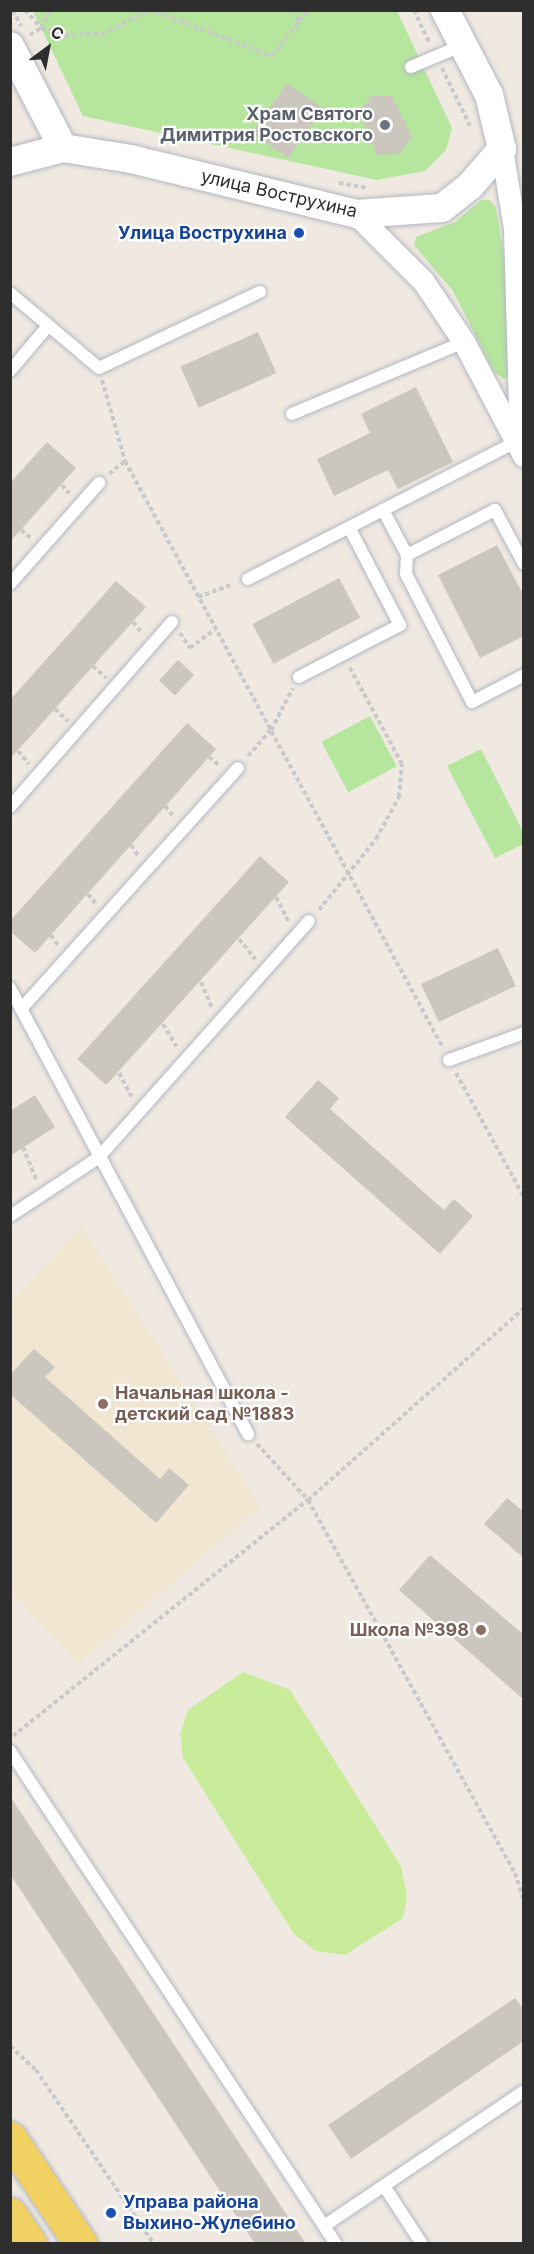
<!DOCTYPE html>
<meta charset="utf-8">
<style>
body{margin:0}
#map{position:relative;width:534px;height:2254px;overflow:hidden;background:#efe9e1;font-family:Inter,sans-serif}
div>[style]{position:absolute}
.education>*{inset:0;background:#f0e6d1}
.green>*{inset:0;background:#b6e59e;transform-origin:0 0}
.pitch>*{inset:0;background:#c9ec9a}
.building>*{inset:0;background:#cbc7bf;transform-origin:0 0}
.path>*{height:4px;margin-top:-2px;transform-origin:0;background:repeating-linear-gradient(90deg,#c9c9c9 0 4.5px,transparent 0 7.5px)}
.roads{filter:drop-shadow(0 0 2px #b4b7c1) drop-shadow(0 0 2px #b4b7c1)}
.service>*{height:12px;margin:-6px;padding:0 6px;transform-origin:6px;border-radius:6px;background:#fff}
.minor>*{height:22px;margin:-11px;padding:0 11px;transform-origin:11px;border-radius:11px;background:#fff}
.tertiary>*{height:28px;margin:-14px;padding:0 14px;transform-origin:14px;border-radius:14px;background:#fff}
.primary>*{height:33px;margin:-16.5px;padding:0 16.5px;transform-origin:16.5px;border-radius:16.5px;background:#f2d163}
.dots>*{width:16px;height:16px;translate:-50% -50%;box-sizing:border-box;border:3px solid #fff;border-radius:50%}
span{translate:-50% -50%;white-space:nowrap;text-align:center;line-height:1.15;-webkit-text-stroke:4.5px #fff;paint-order:stroke}
.worship-label{font-size:18px;color:#5b616d;font-weight:700}
.right{translate:-100% -50%;text-align:right}
.street-label{font-size:18px;color:#2e2e2e}
.transit-label{font-size:18px;color:#164399;font-weight:700}
.left{translate:0 -50%;text-align:left}
.education-label{font-size:18px;color:#785e54;font-weight:700}
.frame{position:absolute;inset:0;border:12px solid #2e2e2e;pointer-events:none}
.north{position:absolute;left:18px;top:18px;width:60px;height:60px;-webkit-text-stroke:4px #fff;paint-order:stroke;rotate:32deg;font-size:16px;font-weight:700;line-height:24px;text-align:center;color:#2e2e2e}
.north::after{content:'';display:block;margin:auto;width:21px;height:27px;background:#2e2e2e;clip-path:polygon(50% 0,100% 100%,50% 72%,0 100%)}
</style>
<div id="map">
<div class="education">
<i style="clip-path:polygon(81px 1226px,261px 1507px,78px 1665px,11px 1591px,11px 1301px)"></i>
</div>
<div class="green">
<i style="clip-path:polygon(33px 11px,397px 11px,452px 128px,446px 150px,425px 171px,377px 180px,83px 116px)"></i>
<i style="clip-path:polygon(481px 200px,490px 200px,496px 208px,507px 275px,509px 375px,504px 379px,494px 372px,453px 291px,414px 245px,416px 237px,455px 222px)"></i>
<i style="left:370px;top:716px;width:57px;height:55px;rotate:62deg"></i>
<i style="clip-path:polygon(481px 749px,523px 832px,523px 844px,495px 858px,447px 766px)"></i>
</div>
<div class="pitch">
<i style="clip-path:polygon(243px 1672px,290px 1690px,401px 1866px,407px 1896px,403px 1918px,345px 1955px,316px 1951px,294px 1934px,183px 1758px,180px 1734px,188px 1710px)"></i>
</div>
<div class="building">
<i style="left:287px;top:83px;width:44px;height:61px;rotate:35deg"></i>
<i style="clip-path:polygon(371px 96px,392px 96px,412px 137px,399px 154px,377px 155px,359px 113px)"></i>
<i style="left:258px;top:332px;width:45px;height:85px;rotate:66deg"></i>
<i style="clip-path:polygon(416px 387px,453px 462px,398px 489px,388px 470px,334px 496px,317px 459px,370px 433px,361px 414px)"></i>
<i style="clip-path:polygon(47px 442px,76px 468px,10px 542px,10px 483px)"></i>
<i style="clip-path:polygon(497px 545px,524px 596px,524px 636px,480px 658px,438px 575px)"></i>
<i style="left:339px;top:578px;width:45px;height:98px;rotate:62deg"></i>
<i style="clip-path:polygon(116px 581px,146px 607px,10px 759px,10px 700px)"></i>
<i style="left:178px;top:660px;width:22px;height:28px;rotate:43deg"></i>
<i style="clip-path:polygon(187px 723px,216px 749px,35px 953px,10px 931px,10px 921px)"></i>
<i style="left:260px;top:856px;width:39px;height:273px;rotate:42deg"></i>
<i style="left:498px;top:948px;width:42px;height:85px;rotate:65deg"></i>
<i style="clip-path:polygon(318px 1080px,339px 1098px,330px 1109px,444px 1210px,454px 1199px,473px 1216px,440px 1254px,285px 1117px)"></i>
<i style="clip-path:polygon(35px 1095px,55px 1127px,10px 1156px,10px 1111px)"></i>
<i style="clip-path:polygon(34px 1349px,55px 1367px,45px 1377px,160px 1479px,169px 1468px,189px 1485px,156px 1523px,10px 1394px,10px 1375px)"></i>
<i style="clip-path:polygon(507px 1498px,524px 1512px,524px 1558px,484px 1524px)"></i>
<i style="clip-path:polygon(430px 1555px,524px 1635px,524px 1700px,399px 1590px)"></i>
<i style="clip-path:polygon(10px 1796px,101px 1934px,306px 2244px,255px 2244px,10px 1874px)"></i>
<i style="clip-path:polygon(515px 1998px,524px 2010px,524px 2041px,351px 2159px,328px 2125px)"></i>
</div>
<div class="path">
<i style="left:13px;top:10px;width:18px;rotate:63deg"></i>
<i style="left:25px;top:10px;width:24px;rotate:48deg"></i>
<i style="left:41px;top:28px;width:24px;rotate:17deg"></i>
<i style="left:64px;top:35px;width:38px;rotate:-2deg"></i>
<i style="left:102px;top:34px;width:53px;rotate:-27.1deg"></i>
<i style="left:151px;top:10px;width:129px;rotate:20.8deg"></i>
<i style="left:272px;top:56px;width:58px;rotate:-52deg"></i>
<i style="left:293px;top:10px;width:13px;rotate:63deg"></i>
<i style="left:414px;top:10px;width:35px;rotate:65deg"></i>
<i style="left:30px;top:35px;width:13px;rotate:-32deg"></i>
<i style="left:41px;top:28px;width:20px;rotate:-63deg"></i>
<i style="left:442px;top:68px;width:64px;rotate:64.2deg"></i>
<i style="left:339px;top:183px;width:28px;rotate:10deg"></i>
<i style="left:102px;top:380px;width:84px;rotate:74.1deg"></i>
<i style="left:125px;top:461px;width:668px;rotate:61.55deg"></i>
<i style="left:109px;top:474px;width:21px;rotate:-39deg"></i>
<i style="left:62px;top:485px;width:11px;rotate:49deg"></i>
<i style="left:21px;top:530px;width:14px;rotate:39deg"></i>
<i style="left:198px;top:597px;width:38px;rotate:-20deg"></i>
<i style="left:133px;top:622px;width:14px;rotate:51deg"></i>
<i style="left:180px;top:633px;width:18px;rotate:56deg"></i>
<i style="left:190px;top:648px;width:31px;rotate:-37deg"></i>
<i style="left:93px;top:666px;width:18px;rotate:43deg"></i>
<i style="left:55px;top:709px;width:18px;rotate:43deg"></i>
<i style="left:18px;top:751px;width:17px;rotate:50deg"></i>
<i style="left:248px;top:756px;width:35px;rotate:-49deg"></i>
<i style="left:271px;top:730px;width:47px;rotate:-62.4deg"></i>
<i style="left:209px;top:757px;width:14px;rotate:39deg"></i>
<i style="left:165px;top:806px;width:14px;rotate:51deg"></i>
<i style="left:131px;top:845px;width:14px;rotate:56deg"></i>
<i style="left:88px;top:894px;width:14px;rotate:51deg"></i>
<i style="left:276px;top:897px;width:29px;rotate:63deg"></i>
<i style="left:319px;top:910px;width:91px;rotate:-51.2deg"></i>
<i style="left:376px;top:839px;width:48px;rotate:-61.3deg"></i>
<i style="left:399px;top:797px;width:33px;rotate:-85deg"></i>
<i style="left:402px;top:764px;width:111px;rotate:-118.4deg"></i>
<i style="left:51px;top:935px;width:14px;rotate:56deg"></i>
<i style="left:239px;top:939px;width:26px;rotate:51deg"></i>
<i style="left:201px;top:982px;width:28px;rotate:67deg"></i>
<i style="left:163px;top:1024px;width:26px;rotate:59deg"></i>
<i style="left:119px;top:1073px;width:30px;rotate:62deg"></i>
<i style="left:456px;top:1073px;width:141px;rotate:61.3deg"></i>
<i style="left:23px;top:1147px;width:35px;rotate:68deg"></i>
<i style="left:257px;top:1444px;width:76px;rotate:47.7deg"></i>
<i style="left:308px;top:1500px;width:427px;rotate:61deg"></i>
<i style="left:515px;top:1873px;width:28px;rotate:72deg"></i>
<i style="left:13px;top:1736px;width:378px;rotate:-38.7deg"></i>
<i style="left:308px;top:1500px;width:289px;rotate:-41.6deg"></i>
<i style="left:10px;top:2046px;width:35px;rotate:43deg"></i>
<i style="left:36px;top:2070px;width:210px;rotate:55.9deg"></i>
</div>
<div class="roads">
<div class="service">
<i style="left:411px;top:67px;width:56px;rotate:-22.9deg"></i>
<i style="left:10px;top:293px;width:116px;rotate:40.1deg"></i>
<i style="left:99px;top:368px;width:178px;rotate:-25.3deg"></i>
<i style="left:10px;top:371px;width:59px;rotate:-49.8deg"></i>
<i style="left:292px;top:414px;width:186px;rotate:-22.7deg"></i>
<i style="left:383px;top:510px;width:51px;rotate:61.9deg"></i>
<i style="left:407px;top:555px;width:19px;rotate:93deg"></i>
<i style="left:406px;top:574px;width:144px;rotate:62.7deg"></i>
<i style="left:472px;top:702px;width:59px;rotate:-27.4deg"></i>
<i style="left:407px;top:555px;width:99px;rotate:-27.1deg"></i>
<i style="left:495px;top:510px;width:61px;rotate:61.8deg"></i>
<i style="left:248px;top:579px;width:301px;rotate:-27.1deg"></i>
<i style="left:10px;top:584px;width:135px;rotate:-48.6deg"></i>
<i style="left:299px;top:677px;width:114px;rotate:-27.2deg"></i>
<i style="left:400px;top:625px;width:110px;rotate:-117.5deg"></i>
<i style="left:10px;top:807px;width:246px;rotate:-48.8deg"></i>
<i style="left:10px;top:988px;width:506px;rotate:61.91deg"></i>
<i style="left:21px;top:1009px;width:324px;rotate:-48deg"></i>
<i style="left:449px;top:1060px;width:80px;rotate:-19.8deg"></i>
<i style="left:10px;top:1216px;width:105px;rotate:-33.4deg"></i>
<i style="left:98px;top:1158px;width:317px;rotate:-48.3deg"></i>
<i style="left:10px;top:1751px;width:591px;rotate:56.53deg"></i>
<i style="left:384px;top:2186px;width:69px;rotate:56.8deg"></i>
<i style="left:324px;top:2226px;width:241px;rotate:-34deg"></i>
</div>
<div class="minor">
<i style="left:502px;top:149px;width:81px;rotate:80.8deg"></i>
<i style="left:515px;top:229px;width:179px;rotate:88.4deg"></i>
<i style="left:520px;top:408px;width:34px;rotate:97deg"></i>
<i style="left:356px;top:214px;width:96px;rotate:45deg"></i>
<i style="left:424px;top:282px;width:72px;rotate:56.3deg"></i>
<i style="left:464px;top:342px;width:129px;rotate:62.2deg"></i>
</div>
<div class="tertiary">
<i style="left:10px;top:46px;width:115px;rotate:62.5deg"></i>
<i style="left:10px;top:162px;width:55px;rotate:-14.8deg"></i>
<i style="left:63px;top:148px;width:69px;rotate:9.2deg"></i>
<i style="left:131px;top:159px;width:232px;rotate:13.7deg"></i>
<i style="left:356px;top:214px;width:86px;rotate:-4deg"></i>
<i style="left:442px;top:208px;width:36px;rotate:-38deg"></i>
<i style="left:470px;top:186px;width:49px;rotate:-49.1deg"></i>
<i style="left:502px;top:149px;width:56px;rotate:-103.5deg"></i>
<i style="left:489px;top:95px;width:96px;rotate:-117.4deg"></i>
</div>
<div class="primary">
<i style="left:10px;top:2138px;width:128px;rotate:56.2deg"></i>
<i style="left:10px;top:2214px;width:36px;rotate:56deg"></i>
</div>
</div>
<div class="dots">
<i style="left:385px;top:125px;background:#6b7280"></i>
<i style="left:299px;top:233px;background:#1a4fb4"></i>
<i style="left:103px;top:1404px;background:#8d6e63"></i>
<i style="left:481px;top:1630px;background:#8d6e63"></i>
<i style="left:111px;top:2213px;background:#1a4fb4"></i>
</div>
<div class="worship-label">
<span class="right" style="left:373px;top:125px">Храм Святого<br>Димитрия Ростовского</span>
</div>
<div class="street-label">
<span style="left:279px;top:194px;rotate:13deg">улица Вострухина</span>
</div>
<div class="transit-label">
<span class="right" style="left:287px;top:233px">Улица Вострухина</span>
<span class="left" style="left:123px;top:2213px">Управа района<br>Выхино-Жулебино</span>
</div>
<div class="education-label">
<span class="left" style="left:115px;top:1404px">Начальная школа -<br>детский сад №1883</span>
<span class="right" style="left:469px;top:1630px">Школа №398</span>
</div>
<div class="frame"></div>
<div class="north">С</div>
</div>
